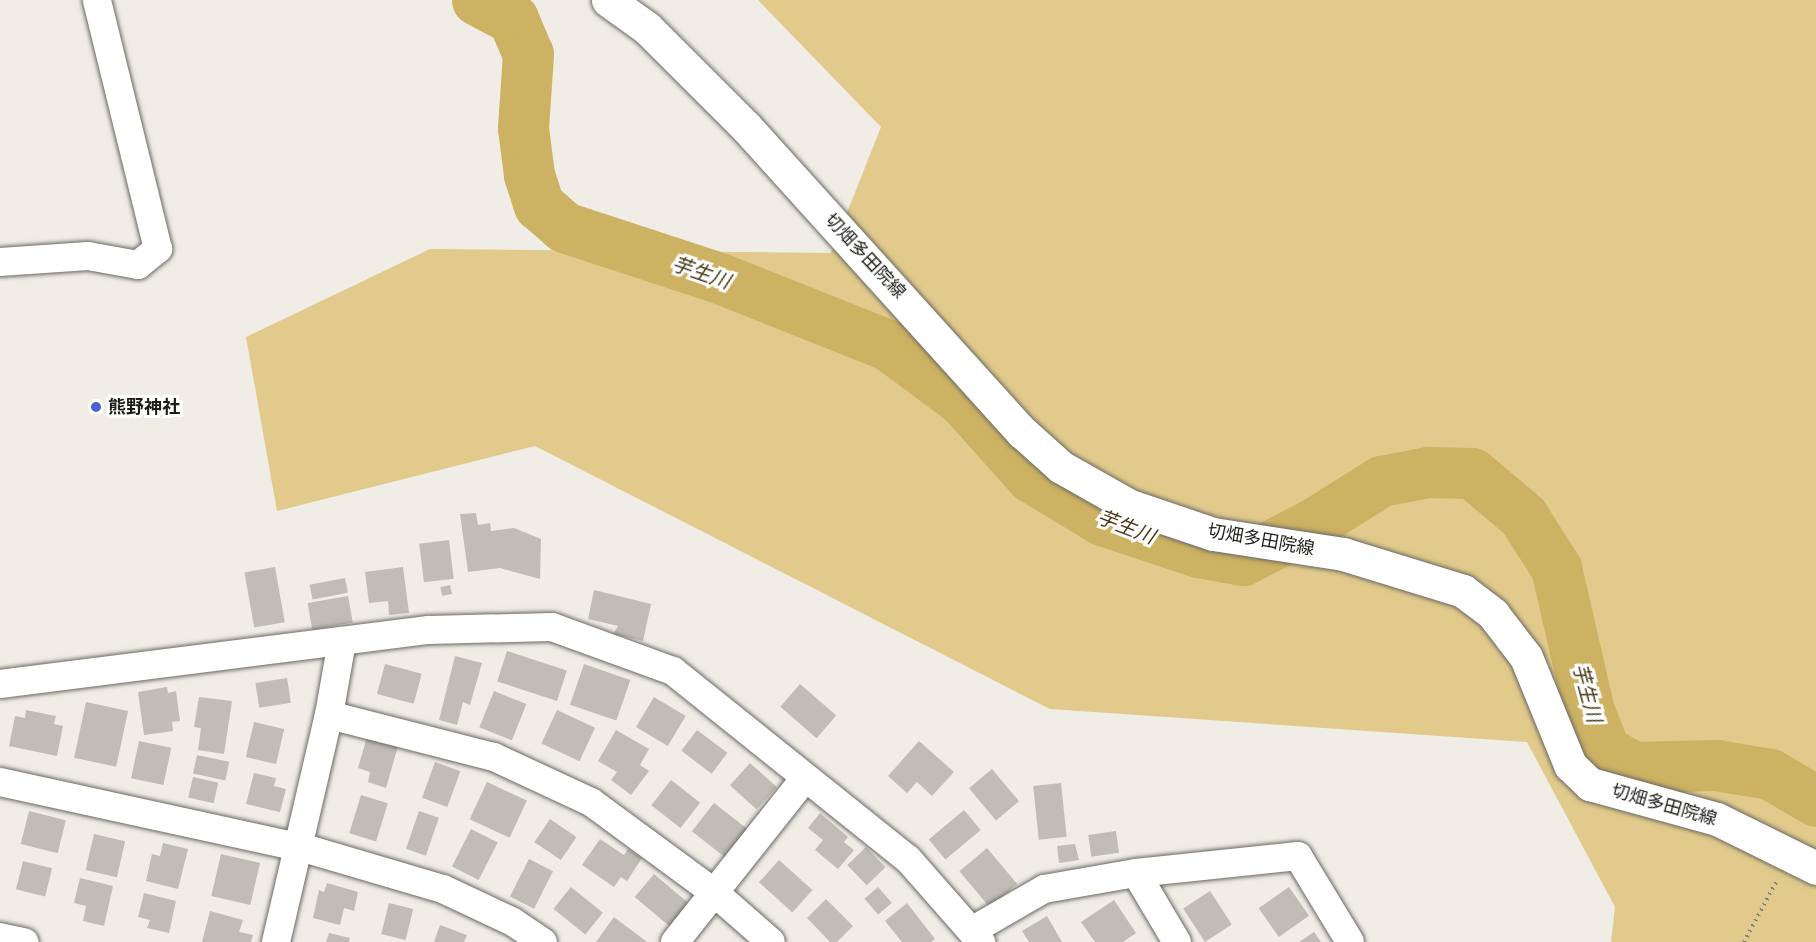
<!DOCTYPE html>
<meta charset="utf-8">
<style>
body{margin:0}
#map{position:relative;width:1816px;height:942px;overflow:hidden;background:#efede5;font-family:"Source Serif 4","Noto Sans JP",serif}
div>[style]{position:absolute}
.green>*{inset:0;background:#e1ca8b}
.river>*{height:51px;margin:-25.5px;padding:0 25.5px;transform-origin:25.5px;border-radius:25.5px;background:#cdb263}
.building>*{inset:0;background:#c0bdb6;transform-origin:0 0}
.path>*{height:4px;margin-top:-2px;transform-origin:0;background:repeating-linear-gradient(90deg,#7e7c77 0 1.5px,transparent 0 6px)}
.roads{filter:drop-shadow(0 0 2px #6a6862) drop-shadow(0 0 2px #6a6862)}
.minor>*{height:28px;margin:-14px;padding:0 14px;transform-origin:14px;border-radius:14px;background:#fff}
.major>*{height:33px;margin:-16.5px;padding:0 16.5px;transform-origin:16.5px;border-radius:16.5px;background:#fff}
.dots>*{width:16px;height:16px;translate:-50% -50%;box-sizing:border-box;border:3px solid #fff;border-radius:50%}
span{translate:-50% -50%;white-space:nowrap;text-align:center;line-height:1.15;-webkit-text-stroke:6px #fff;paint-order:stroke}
.street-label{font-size:18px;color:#1e1d1a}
.poi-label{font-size:18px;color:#1e1d1a;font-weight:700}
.left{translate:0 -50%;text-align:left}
.water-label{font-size:20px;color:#463a17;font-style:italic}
</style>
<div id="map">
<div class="green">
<i style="clip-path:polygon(758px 0,1816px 0,1816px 942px,1611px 942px,1615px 907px,1527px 742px,1050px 709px,535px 446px,277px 511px,246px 337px,430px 249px,831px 253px,881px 127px)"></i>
</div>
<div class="river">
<i style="left:477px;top:0;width:41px;rotate:27.8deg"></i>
<i style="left:513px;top:19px;width:38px;rotate:67deg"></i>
<i style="left:528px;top:54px;width:74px;rotate:93.9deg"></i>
<i style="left:523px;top:128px;width:47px;rotate:82.7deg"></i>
<i style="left:529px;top:175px;width:32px;rotate:72deg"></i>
<i style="left:539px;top:205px;width:33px;rotate:41deg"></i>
<i style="left:564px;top:227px;width:166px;rotate:18.2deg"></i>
<i style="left:722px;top:279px;width:179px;rotate:21.7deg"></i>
<i style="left:888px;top:345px;width:94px;rotate:36.7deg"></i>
<i style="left:963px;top:401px;width:102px;rotate:48.2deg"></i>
<i style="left:1031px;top:477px;width:83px;rotate:31.2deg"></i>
<i style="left:1102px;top:520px;width:101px;rotate:18.4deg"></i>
<i style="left:1198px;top:552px;width:46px;rotate:10.1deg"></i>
<i style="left:1243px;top:560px;width:80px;rotate:-27.5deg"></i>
<i style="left:1314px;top:523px;width:79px;rotate:-32.1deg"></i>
<i style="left:1381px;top:481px;width:48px;rotate:-10.8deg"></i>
<i style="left:1428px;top:472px;width:44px;rotate:1.3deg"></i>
<i style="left:1472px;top:473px;width:67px;rotate:40.1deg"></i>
<i style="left:1523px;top:516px;width:62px;rotate:57.6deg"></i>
<i style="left:1556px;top:568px;width:147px;rotate:77deg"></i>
<i style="left:1589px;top:711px;width:43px;rotate:68.2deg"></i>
<i style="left:1605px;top:751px;width:33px;rotate:29deg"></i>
<i style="left:1634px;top:767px;width:82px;rotate:-1.4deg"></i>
<i style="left:1716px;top:765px;width:55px;rotate:9.5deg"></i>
<i style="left:1770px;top:774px;width:53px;rotate:30.4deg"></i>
</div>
<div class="building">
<i style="clip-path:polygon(476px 513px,478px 525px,490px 523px,491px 531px,514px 528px,541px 539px,540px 579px,500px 568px,468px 572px,460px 514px)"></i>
<i style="left:449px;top:540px;width:39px;height:30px;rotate:83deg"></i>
<i style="left:275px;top:567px;width:56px;height:31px;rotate:80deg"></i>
<i style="clip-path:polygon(403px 567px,409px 613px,389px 615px,388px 601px,369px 603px,365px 572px)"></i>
<i style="left:345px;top:578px;width:15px;height:36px;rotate:79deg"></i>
<i style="left:450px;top:585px;width:9px;height:10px;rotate:77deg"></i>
<i style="clip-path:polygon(594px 590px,651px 604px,643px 641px,613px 634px,618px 626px,588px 619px)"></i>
<i style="left:348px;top:596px;width:27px;height:41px;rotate:80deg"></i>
<i style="left:507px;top:651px;width:63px;height:32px;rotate:18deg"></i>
<i style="clip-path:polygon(455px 656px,482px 663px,470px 705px,463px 702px,457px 725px,439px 720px)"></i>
<i style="left:385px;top:664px;width:38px;height:31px;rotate:15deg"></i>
<i style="left:584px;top:664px;width:49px;height:43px;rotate:19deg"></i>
<i style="left:287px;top:678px;width:25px;height:32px;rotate:81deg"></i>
<i style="left:800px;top:684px;width:48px;height:30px;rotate:41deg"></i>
<i style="clip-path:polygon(167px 687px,168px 693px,176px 691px,180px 721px,172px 722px,173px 731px,144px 735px,138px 692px)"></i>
<i style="left:494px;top:691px;width:35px;height:39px;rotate:22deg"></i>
<i style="clip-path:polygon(199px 697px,232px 701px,224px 754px,198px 750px,201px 728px,194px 727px)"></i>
<i style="left:654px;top:697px;width:37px;height:35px;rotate:31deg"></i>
<i style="left:86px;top:702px;width:43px;height:57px;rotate:12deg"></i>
<i style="clip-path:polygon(26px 710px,56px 716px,54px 724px,63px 726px,57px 756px,9px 746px,15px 716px,25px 718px)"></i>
<i style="left:557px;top:710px;width:42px;height:37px;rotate:25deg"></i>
<i style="left:254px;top:722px;width:31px;height:36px;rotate:13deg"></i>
<i style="clip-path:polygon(616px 730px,649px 749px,640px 765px,649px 771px,631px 795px,611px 780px,617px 772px,598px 761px)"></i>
<i style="left:697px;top:730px;width:38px;height:26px;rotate:37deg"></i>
<i style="clip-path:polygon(367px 737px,398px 746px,386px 788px,368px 782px,370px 772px,358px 768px)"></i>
<i style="left:139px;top:741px;width:33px;height:38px;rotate:12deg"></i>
<i style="clip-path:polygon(919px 741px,954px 772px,932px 796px,917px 782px,907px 793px,888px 776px)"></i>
<i style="left:197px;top:755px;width:33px;height:19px;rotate:12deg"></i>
<i style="left:435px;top:762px;width:27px;height:38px;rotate:20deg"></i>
<i style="left:750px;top:763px;width:36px;height:30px;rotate:42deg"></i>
<i style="left:992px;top:769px;width:42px;height:30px;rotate:50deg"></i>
<i style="clip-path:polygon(254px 773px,276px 778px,274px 786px,286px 789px,280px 812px,246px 804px)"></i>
<i style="left:193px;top:777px;width:26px;height:21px;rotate:13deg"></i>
<i style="left:671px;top:780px;width:37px;height:32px;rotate:38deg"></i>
<i style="left:487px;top:782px;width:44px;height:41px;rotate:25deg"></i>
<i style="left:1061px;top:783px;width:54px;height:28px;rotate:84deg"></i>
<i style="left:361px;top:795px;width:28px;height:40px;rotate:17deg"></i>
<i style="left:714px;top:803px;width:42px;height:36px;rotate:38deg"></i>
<i style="left:964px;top:810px;width:26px;height:46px;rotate:50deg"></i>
<i style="left:29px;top:811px;width:38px;height:34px;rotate:14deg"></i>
<i style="left:419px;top:811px;width:21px;height:40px;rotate:19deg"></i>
<i style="clip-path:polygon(820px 813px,848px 837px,844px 842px,854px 850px,838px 869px,815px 850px,823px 840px,808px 828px)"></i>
<i style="left:550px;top:819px;width:32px;height:28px;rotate:34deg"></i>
<i style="left:471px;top:829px;width:30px;height:42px;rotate:27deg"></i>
<i style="left:1116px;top:831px;width:22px;height:28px;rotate:82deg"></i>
<i style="left:94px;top:834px;width:32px;height:37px;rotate:13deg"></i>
<i style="clip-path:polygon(600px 839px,624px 855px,628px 849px,642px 858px,627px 881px,621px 877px,614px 887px,582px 865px)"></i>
<i style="clip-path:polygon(163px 843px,188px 849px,178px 889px,146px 881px,152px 854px,160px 856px)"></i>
<i style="clip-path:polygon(1075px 844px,1079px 860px,1059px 863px,1057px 846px)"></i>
<i style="left:866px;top:847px;width:28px;height:26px;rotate:46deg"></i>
<i style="left:987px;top:848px;width:47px;height:36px;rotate:50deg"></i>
<i style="left:221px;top:854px;width:40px;height:43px;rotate:13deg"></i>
<i style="left:529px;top:859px;width:27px;height:42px;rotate:27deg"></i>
<i style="left:779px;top:860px;width:45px;height:30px;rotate:42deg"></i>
<i style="left:23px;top:861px;width:30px;height:29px;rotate:14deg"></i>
<i style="left:654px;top:874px;width:45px;height:30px;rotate:40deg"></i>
<i style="clip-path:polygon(80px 878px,113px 886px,104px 926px,83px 921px,86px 906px,74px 903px)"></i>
<i style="clip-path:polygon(327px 883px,358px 892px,354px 911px,344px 908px,340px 925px,313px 918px,319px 890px,324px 892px)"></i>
<i style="left:571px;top:887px;width:41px;height:28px;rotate:39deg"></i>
<i style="left:878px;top:887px;width:21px;height:18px;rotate:49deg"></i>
<i style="left:1289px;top:887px;width:35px;height:37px;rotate:55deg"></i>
<i style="left:1210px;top:891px;width:40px;height:32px;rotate:57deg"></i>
<i style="clip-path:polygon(144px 893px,176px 901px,169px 933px,147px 928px,150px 920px,138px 917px)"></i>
<i style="clip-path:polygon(826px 899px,853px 926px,837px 942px,830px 942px,807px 918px)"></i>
<i style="clip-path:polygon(1114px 900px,1136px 933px,1123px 942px,1095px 942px,1081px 922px)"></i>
<i style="left:389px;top:903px;width:25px;height:32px;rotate:14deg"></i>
<i style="clip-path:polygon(907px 903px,935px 939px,931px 942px,902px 942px,885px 921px)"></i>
<i style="clip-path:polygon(210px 911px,243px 920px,239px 932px,253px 935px,251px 942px,202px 942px)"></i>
<i style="clip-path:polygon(1047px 916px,1062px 942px,1029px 942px,1022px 931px)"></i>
<i style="clip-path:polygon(614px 917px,647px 942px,596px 942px)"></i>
<i style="clip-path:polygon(440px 925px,467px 935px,464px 942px,434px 942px)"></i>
<i style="clip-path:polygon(1314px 932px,1321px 942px,1299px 942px)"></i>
<i style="clip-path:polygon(329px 933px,350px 938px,349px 942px,326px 942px)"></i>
</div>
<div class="path">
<i style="left:1744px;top:942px;width:68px;rotate:-61.9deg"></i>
</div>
<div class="roads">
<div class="minor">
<i style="left:0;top:262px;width:88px;rotate:-3.9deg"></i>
<i style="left:88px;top:256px;width:51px;rotate:10.2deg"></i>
<i style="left:138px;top:265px;width:26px;rotate:-39deg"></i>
<i style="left:158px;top:249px;width:256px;rotate:-103.8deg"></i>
<i style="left:0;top:684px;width:432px;rotate:-7.2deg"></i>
<i style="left:429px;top:630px;width:123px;rotate:-1.4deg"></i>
<i style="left:552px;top:627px;width:129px;rotate:20deg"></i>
<i style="left:673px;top:671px;width:301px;rotate:38.7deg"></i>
<i style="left:908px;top:859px;width:111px;rotate:48.7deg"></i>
<i style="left:329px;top:715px;width:75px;rotate:-80deg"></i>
<i style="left:0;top:782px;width:314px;rotate:12.3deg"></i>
<i style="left:307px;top:849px;width:142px;rotate:16.4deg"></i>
<i style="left:443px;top:889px;width:77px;rotate:25.2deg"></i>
<i style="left:513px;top:922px;width:36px;rotate:34deg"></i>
<i style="left:1136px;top:873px;width:80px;rotate:59.3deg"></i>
<i style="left:973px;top:930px;width:82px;rotate:-30deg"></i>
<i style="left:1044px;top:889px;width:93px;rotate:-9.9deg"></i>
<i style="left:1136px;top:873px;width:163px;rotate:-6deg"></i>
<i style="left:1298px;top:856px;width:100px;rotate:58.8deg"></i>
<i style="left:0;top:937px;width:25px;rotate:12deg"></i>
<i style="left:276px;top:942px;width:233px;rotate:-76.9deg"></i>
<i style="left:329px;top:715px;width:170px;rotate:14.3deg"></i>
<i style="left:494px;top:757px;width:107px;rotate:24.9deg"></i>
<i style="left:591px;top:802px;width:154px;rotate:36.3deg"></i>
<i style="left:715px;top:893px;width:74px;rotate:41.2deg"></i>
<i style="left:675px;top:942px;width:209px;rotate:-51.6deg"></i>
</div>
<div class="major">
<i style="left:608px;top:0;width:48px;rotate:35.7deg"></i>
<i style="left:647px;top:28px;width:141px;rotate:45deg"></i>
<i style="left:747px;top:128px;width:410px;rotate:47.9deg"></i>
<i style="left:1022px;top:432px;width:52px;rotate:41.9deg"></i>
<i style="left:1061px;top:467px;width:79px;rotate:29.5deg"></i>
<i style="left:1130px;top:506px;width:88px;rotate:18.6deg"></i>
<i style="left:1213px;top:534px;width:132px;rotate:8.7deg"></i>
<i style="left:1343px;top:554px;width:126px;rotate:17.1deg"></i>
<i style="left:1463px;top:591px;width:38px;rotate:37deg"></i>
<i style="left:1493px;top:614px;width:54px;rotate:52.5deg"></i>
<i style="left:1526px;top:657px;width:117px;rotate:67.8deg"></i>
<i style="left:1570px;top:765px;width:28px;rotate:44deg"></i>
<i style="left:1590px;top:784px;width:132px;rotate:15.4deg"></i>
<i style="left:1717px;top:819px;width:110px;rotate:26.3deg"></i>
</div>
</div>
<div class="dots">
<i style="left:96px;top:407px;background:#4a60d4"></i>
</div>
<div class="street-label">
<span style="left:865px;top:256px;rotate:47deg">切畑多田院線</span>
<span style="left:1261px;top:540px;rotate:10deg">切畑多田院線</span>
<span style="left:1664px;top:805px;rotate:16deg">切畑多田院線</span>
</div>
<div class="poi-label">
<span class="left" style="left:108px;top:407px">熊野神社</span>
</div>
<div class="water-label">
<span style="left:701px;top:273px;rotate:19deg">芋生川</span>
<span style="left:1126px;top:527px;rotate:21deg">芋生川</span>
<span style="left:1587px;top:693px;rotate:75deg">芋生川</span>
</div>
</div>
